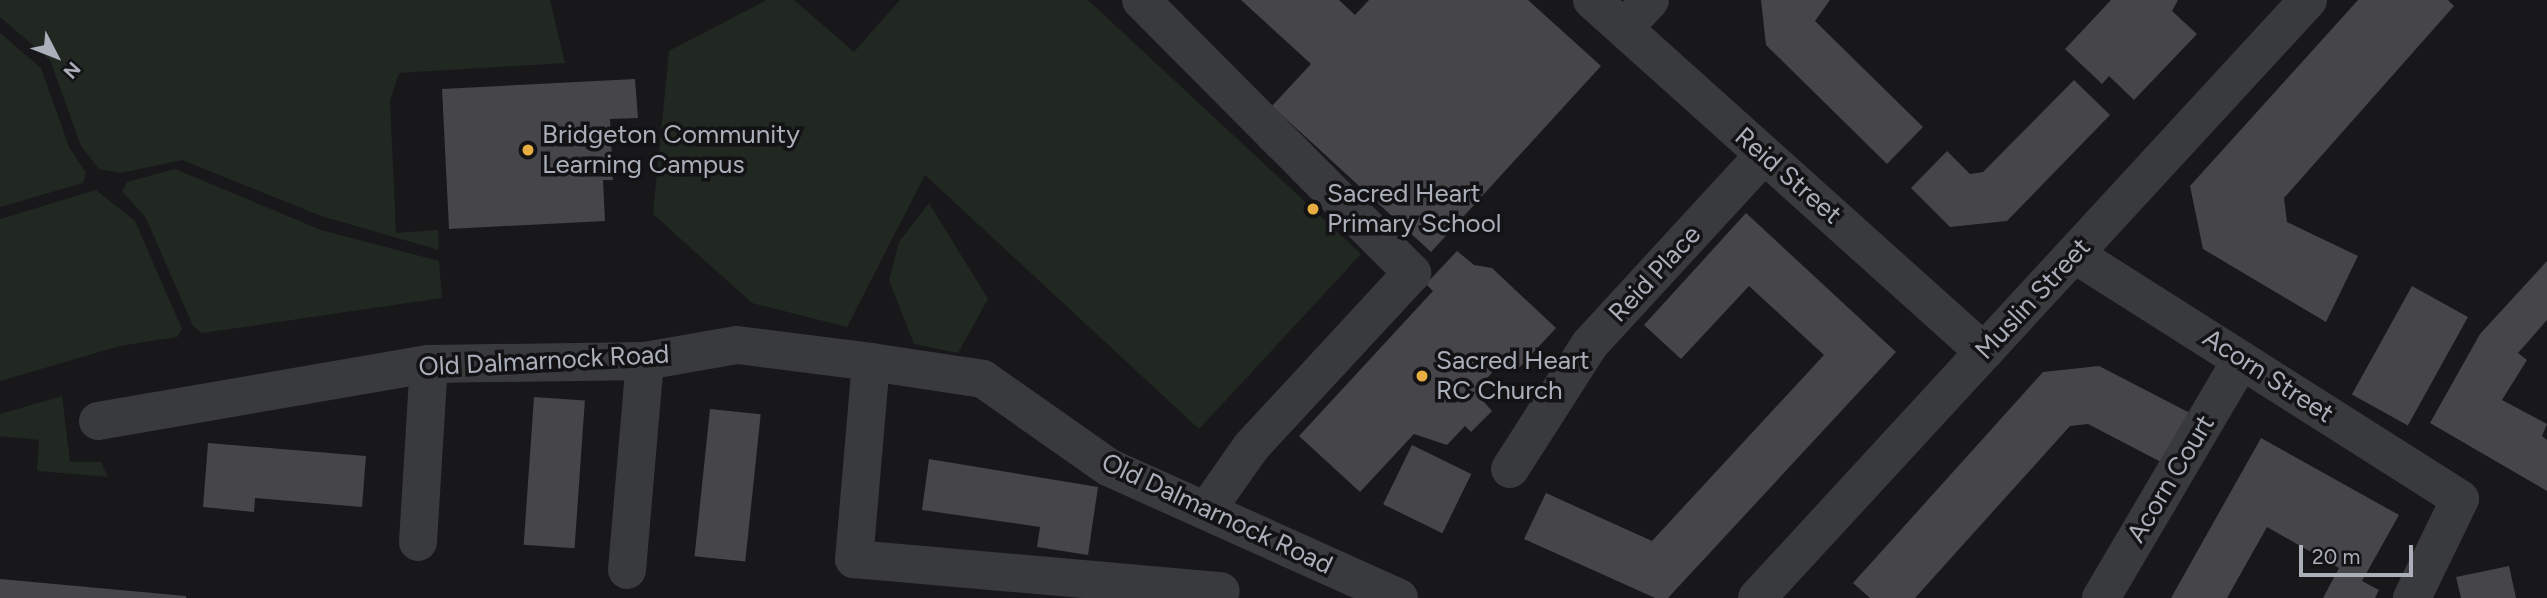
<!DOCTYPE html>
<style>
body{margin:0}
#map{position:relative;width:2547px;height:598px;overflow:hidden;background:#18181a;font-family:Figtree,sans-serif}
div>[style]{position:absolute}
.green>*{inset:0;background:#202821}
.building>*{inset:0;background:#45454a;transform-origin:0 0}
.minor>*{height:38px;margin:-19px;padding:0 19px;transform-origin:19px;border-radius:19px;background:#393a3e}
.dots>*{width:19px;height:19px;translate:-50% -50%;box-sizing:border-box;border:4px solid #131315;border-radius:50%}
span{translate:-50% -50%;white-space:nowrap;text-align:center;line-height:1.15;-webkit-text-stroke:7px #131315;paint-order:stroke}
.poi-label{font-size:26px;color:#abafb9}
.left{translate:0 -50%;text-align:left}
.street-label{font-size:26px;color:#abafb9}
.north{position:absolute;left:21px;top:21px;width:70px;height:70px;-webkit-text-stroke:5px #131315;paint-order:stroke;rotate:132deg;font-size:19px;font-weight:700;line-height:28px;text-align:center;color:#abafb9}
.north::after{content:'';display:block;margin:auto;width:24px;height:32px;background:#abafb9;clip-path:polygon(50% 0,100% 100%,50% 72%,0 100%)}
.scale{position:absolute;left:2299px;top:545px;width:114px;height:32px;box-sizing:border-box;border:4px solid #abafb9;border-top:0;padding-left:9px;font-size:21px;line-height:24px;white-space:nowrap;color:#abafb9;-webkit-text-stroke:5px #131315;paint-order:stroke}
</style>
<div id="map">
<div class="green">
<i style="clip-path:polygon(0 0,550px 0,565px 63px,399px 73px,390px 101px,396px 233px,438px 230px,439px 250px,321px 216px,182px 160px,121px 173px,99px 169px,81px 146px,50px 60px,0 17px)"></i>
<i style="clip-path:polygon(767px 0,794px 0,854px 52px,900px 0,1088px 0,1361px 254px,1199px 429px,925px 175px,847px 327px,752px 303px,653px 214px,669px 51px)"></i>
<i style="clip-path:polygon(0 33px,41px 68px,69px 147px,86px 173px,83px 183px,0 207px)"></i>
<i style="clip-path:polygon(175px 169px,321px 230px,439px 261px,442px 298px,202px 333px,193px 326px,146px 218px,122px 191px,127px 182px)"></i>
<i style="clip-path:polygon(96px 190px,135px 221px,182px 329px,177px 337px,120px 346px,0 381px,0 219px)"></i>
<i style="clip-path:polygon(929px 203px,988px 299px,958px 353px,914px 344px,889px 280px,899px 242px)"></i>
<i style="clip-path:polygon(62px 396px,70px 462px,101px 462px,108px 477px,37px 471px,39px 440px,0 436px,0 414px)"></i>
</div>
<div class="building">
<i style="clip-path:polygon(1241px 0,1339px 0,1355px 15px,1369px 0,1528px 0,1601px 66px,1431px 252px,1272px 106px,1311px 64px)"></i>
<i style="clip-path:polygon(1761px 0,1830px 0,1815px 21px,1923px 127px,1887px 164px,1766px 45px)"></i>
<i style="clip-path:polygon(2111px 0,2178px 0,2172px 11px,2197px 34px,2134px 100px,2109px 76px,2102px 84px,2065px 49px)"></i>
<i style="clip-path:polygon(2358px 0,2448px 0,2454px 6px,2284px 198px,2287px 222px,2358px 256px,2326px 322px,2203px 249px,2190px 186px)"></i>
<i style="clip-path:polygon(635px 79px,638px 118px,610px 119px,613px 180px,603px 180px,605px 221px,449px 229px,442px 89px)"></i>
<i style="clip-path:polygon(2074px 80px,2110px 115px,2007px 221px,1950px 227px,1911px 188px,1947px 151px,1970px 174px,1983px 172px)"></i>
<i style="clip-path:polygon(1746px 213px,1896px 352px,1668px 598px,1655px 598px,1524px 539px,1546px 493px,1652px 541px,1824px 355px,1749px 286px,1681px 359px,1644px 325px)"></i>
<i style="clip-path:polygon(1457px 251px,1474px 265px,1492px 268px,1556px 328px,1519px 368px,1501px 362px,1482px 384px,1483px 401px,1492px 411px,1471px 432px,1465px 426px,1447px 445px,1414px 434px,1360px 492px,1299px 436px,1433px 291px,1426px 284px)"></i>
<i style="clip-path:polygon(2547px 261px,2547px 320px,2518px 353px,2527px 360px,2502px 400px,2547px 424px,2542px 436px,2547px 440px,2547px 491px,2430px 423px,2480px 334px)"></i>
<i style="left:2412px;top:286px;width:64px;height:124px;rotate:29deg"></i>
<i style="clip-path:polygon(2099px 366px,2190px 413px,2163px 463px,2088px 424px,2070px 426px,1915px 598px,1870px 598px,1853px 583px,2043px 372px)"></i>
<i style="left:534px;top:397px;width:51px;height:148px;rotate:4deg"></i>
<i style="left:710px;top:409px;width:51px;height:148px;rotate:6deg"></i>
<i style="clip-path:polygon(2261px 438px,2399px 515px,2362px 581px,2379px 590px,2375px 598px,2323px 598px,2339px 568px,2267px 527px,2227px 598px,2171px 598px)"></i>
<i style="clip-path:polygon(208px 443px,366px 456px,362px 507px,255px 498px,254px 512px,203px 507px)"></i>
<i style="left:1412px;top:445px;width:66px;height:66px;rotate:26deg"></i>
<i style="clip-path:polygon(929px 459px,1098px 487px,1088px 555px,1037px 547px,1040px 527px,922px 510px)"></i>
<i style="clip-path:polygon(2509px 566px,2516px 598px,2461px 598px,2456px 577px)"></i>
<i style="clip-path:polygon(0 579px,186px 596px,186px 598px,0 598px)"></i>
</div>
<div class="minor">
<i style="left:1141px;top:0;width:385px;rotate:45.2deg"></i>
<i style="left:1412px;top:273px;width:237px;rotate:132.8deg"></i>
<i style="left:1251px;top:447px;width:78px;rotate:125.1deg"></i>
<i style="left:1592px;top:0;width:527px;rotate:41.92deg"></i>
<i style="left:1624px;top:28px;width:38px;rotate:-47deg"></i>
<i style="left:2074px;top:254px;width:457px;rotate:32.4deg"></i>
<i style="left:2460px;top:499px;width:110px;rotate:115.9deg"></i>
<i style="left:871px;top:362px;width:198px;rotate:94.9deg"></i>
<i style="left:854px;top:559px;width:368px;rotate:5deg"></i>
<i style="left:98px;top:421px;width:336px;rotate:-9.8deg"></i>
<i style="left:429px;top:364px;width:216px;rotate:-0.8deg"></i>
<i style="left:645px;top:361px;width:93px;rotate:-9.9deg"></i>
<i style="left:737px;top:345px;width:135px;rotate:7.2deg"></i>
<i style="left:871px;top:362px;width:113px;rotate:8.6deg"></i>
<i style="left:983px;top:379px;width:153px;rotate:35.1deg"></i>
<i style="left:1108px;top:467px;width:319px;rotate:24.2deg"></i>
<i style="left:1510px;top:469px;width:148px;rotate:-57.4deg"></i>
<i style="left:1590px;top:344px;width:255px;rotate:-47.4deg"></i>
<i style="left:418px;top:542px;width:178px;rotate:-86.5deg"></i>
<i style="left:627px;top:570px;width:210px;rotate:-85.1deg"></i>
<i style="left:1757px;top:598px;width:813px;rotate:-47.34deg"></i>
<i style="left:2101px;top:598px;width:276px;rotate:-59.5deg"></i>
</div>
<div class="dots">
<i style="left:528px;top:150px;background:#e7ac42"></i>
<i style="left:1313px;top:209px;background:#e7ac42"></i>
<i style="left:1422px;top:376px;background:#e7ac42"></i>
</div>
<div class="poi-label">
<span class="left" style="left:542px;top:150px">Bridgeton Community<br>Learning Campus</span>
<span class="left" style="left:1327px;top:209px">Sacred Heart<br>Primary School</span>
<span class="left" style="left:1436px;top:376px">Sacred Heart<br>RC Church</span>
</div>
<div class="street-label">
<span style="left:1788px;top:176px;rotate:41deg">Reid Street</span>
<span style="left:1655px;top:274px;rotate:-47deg">Reid Place</span>
<span style="left:2033px;top:299px;rotate:-47deg">Muslin Street</span>
<span style="left:544px;top:361px;rotate:-3deg">Old Dalmarnock Road</span>
<span style="left:2268px;top:376px;rotate:33deg">Acorn Street</span>
<span style="left:2171px;top:479px;rotate:-59deg">Acorn Court</span>
<span style="left:1217px;top:514px;rotate:25deg">Old Dalmarnock Road</span>
</div>
<div class="north">N</div>
<div class="scale">20 m</div>
</div>
